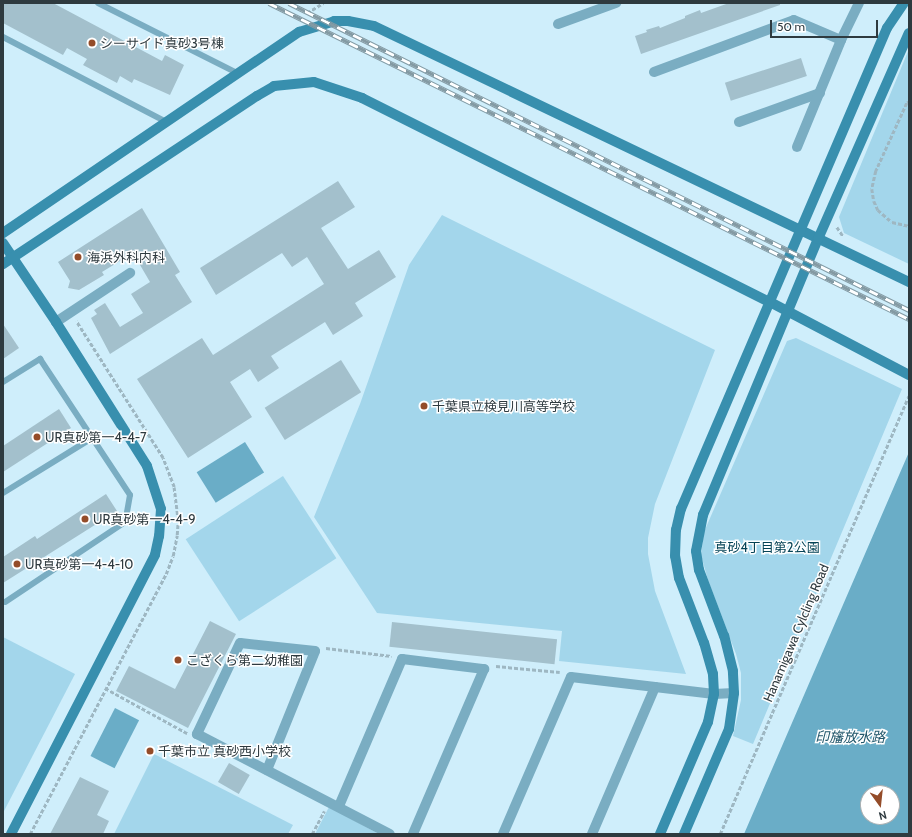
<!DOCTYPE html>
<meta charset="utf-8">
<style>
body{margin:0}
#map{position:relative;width:912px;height:837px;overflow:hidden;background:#cfeefb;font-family:Cabin,"Noto Sans JP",sans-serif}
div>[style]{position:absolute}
.green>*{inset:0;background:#a3d6eb;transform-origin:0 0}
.water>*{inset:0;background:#6aadc7;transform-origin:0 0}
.building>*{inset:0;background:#a3c0cc;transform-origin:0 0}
.path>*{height:2.5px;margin-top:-1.25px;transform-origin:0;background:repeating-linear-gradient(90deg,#9eb7c2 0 4px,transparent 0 6px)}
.lane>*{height:6px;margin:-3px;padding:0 3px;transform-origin:3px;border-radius:3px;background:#7aadc2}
.street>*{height:10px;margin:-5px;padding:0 5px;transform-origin:5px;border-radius:5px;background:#7aadc2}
.secondary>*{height:10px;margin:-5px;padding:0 5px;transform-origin:5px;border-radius:5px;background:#388fae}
.rail>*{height:4.5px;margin-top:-2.25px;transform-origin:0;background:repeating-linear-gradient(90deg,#fff 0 9px,#849aa3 0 18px);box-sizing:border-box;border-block:1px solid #849aa3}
.dots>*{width:11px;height:11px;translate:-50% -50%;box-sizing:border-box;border:2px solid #fff;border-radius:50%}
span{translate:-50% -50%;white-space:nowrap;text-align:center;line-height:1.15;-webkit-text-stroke:3px #fff;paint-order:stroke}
.poi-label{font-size:13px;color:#2e3a3f}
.left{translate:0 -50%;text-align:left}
.park-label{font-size:13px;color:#054356}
.street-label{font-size:13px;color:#2e3a3f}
.water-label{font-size:14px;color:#21576b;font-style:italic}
.frame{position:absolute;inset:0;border:4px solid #2e3a3f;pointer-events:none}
.north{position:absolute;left:860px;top:785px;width:40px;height:40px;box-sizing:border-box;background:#fff;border:1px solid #abb0b2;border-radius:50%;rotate:165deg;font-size:11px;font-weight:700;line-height:16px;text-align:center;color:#2e3a3f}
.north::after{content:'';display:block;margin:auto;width:14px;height:18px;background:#944c29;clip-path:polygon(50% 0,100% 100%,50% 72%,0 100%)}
.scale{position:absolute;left:770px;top:20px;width:108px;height:18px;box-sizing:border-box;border:2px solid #2e3a3f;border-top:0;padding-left:5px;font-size:12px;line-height:14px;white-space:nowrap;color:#2e3a3f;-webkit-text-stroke:3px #fff;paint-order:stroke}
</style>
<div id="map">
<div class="green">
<i style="clip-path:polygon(909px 49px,909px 264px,844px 233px,839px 217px)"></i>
<i style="clip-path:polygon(442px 215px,715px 350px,655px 504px,648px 538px,648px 554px,655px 591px,686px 674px,559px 661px,562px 631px,377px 613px,314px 517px,360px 404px,409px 265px)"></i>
<i style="clip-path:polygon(796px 338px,902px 389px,753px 744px,733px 736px,741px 700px,741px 673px,736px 654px,708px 580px,701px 555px,704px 532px,787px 341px)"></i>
<i style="left:283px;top:476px;width:98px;height:116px;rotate:57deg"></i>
<i style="clip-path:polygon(3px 637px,75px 674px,3px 813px)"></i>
<i style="clip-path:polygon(154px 754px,293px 825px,288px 834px,114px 834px)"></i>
<i style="clip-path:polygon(329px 807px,379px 834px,315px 834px)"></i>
</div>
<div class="water">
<i style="left:245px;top:442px;width:36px;height:57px;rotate:58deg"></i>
<i style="clip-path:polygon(evenodd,909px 452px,909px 834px,744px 834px,909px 452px,868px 793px,892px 793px,892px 817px,868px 817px,868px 793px)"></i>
<i style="left:115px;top:708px;width:27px;height:54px;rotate:27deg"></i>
</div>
<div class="building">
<i style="clip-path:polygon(3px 3px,53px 3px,162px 61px,165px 55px,184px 65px,170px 95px,134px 79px,132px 83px,120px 76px,117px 83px,83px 65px,87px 59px,67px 48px,63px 55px,3px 23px)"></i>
<i style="clip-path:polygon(729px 3px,780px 3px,780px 5px,641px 54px,635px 36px,647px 32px,646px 30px,659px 26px,660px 28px,685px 18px,685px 16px,700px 10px,701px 13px)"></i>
<i style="left:801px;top:58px;width:19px;height:80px;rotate:72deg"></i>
<i style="clip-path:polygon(338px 181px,355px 207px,321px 228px,348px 269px,379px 250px,396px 277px,355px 303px,363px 316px,333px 335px,325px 322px,271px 356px,279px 368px,258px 382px,250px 369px,230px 382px,252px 417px,188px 458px,137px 379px,202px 338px,213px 355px,324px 284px,307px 257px,292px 267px,282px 253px,216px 295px,200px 268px)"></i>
<i style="clip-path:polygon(142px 208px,180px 272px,175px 275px,192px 302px,110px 354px,91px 318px,97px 314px,94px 310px,105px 303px,120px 327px,143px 313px,131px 294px,150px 282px,133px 253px,102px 272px,104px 275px,79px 290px,68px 288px,70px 281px,58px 262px)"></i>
<i style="clip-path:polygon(3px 324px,19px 348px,3px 359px)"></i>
<i style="left:341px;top:360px;width:38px;height:90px;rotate:58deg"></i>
<i style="clip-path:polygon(59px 409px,71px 428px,3px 472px,3px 446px)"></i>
<i style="clip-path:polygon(106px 494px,117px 511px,3px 583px,3px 557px,35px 536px,37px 539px)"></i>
<i style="clip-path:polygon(210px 621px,236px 634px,188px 728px,116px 691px,129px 666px,175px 689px)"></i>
<i style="left:392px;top:622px;width:166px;height:25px;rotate:6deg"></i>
<i style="left:229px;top:763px;width:24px;height:22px;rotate:30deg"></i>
<i style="clip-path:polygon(80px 777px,109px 791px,97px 815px,109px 821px,103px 834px,50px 834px)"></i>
</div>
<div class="path">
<i style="left:307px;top:13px;width:19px;rotate:-32deg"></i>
<i style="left:909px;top:102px;width:2px;rotate:153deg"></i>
<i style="left:907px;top:103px;width:75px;rotate:114.5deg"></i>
<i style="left:876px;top:171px;width:18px;rotate:103deg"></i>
<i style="left:872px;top:189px;width:12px;rotate:81deg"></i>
<i style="left:874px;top:201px;width:10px;rotate:66deg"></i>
<i style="left:878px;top:210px;width:18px;rotate:41deg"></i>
<i style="left:892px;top:222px;width:17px;rotate:13deg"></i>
<i style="left:837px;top:227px;width:11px;rotate:56deg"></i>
<i style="left:326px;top:648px;width:66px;rotate:6.9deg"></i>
<i style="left:496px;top:666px;width:64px;rotate:5.4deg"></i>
<i style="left:105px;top:688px;width:94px;rotate:28.8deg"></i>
<i style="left:30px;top:834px;width:293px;rotate:-62.4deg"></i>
<i style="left:166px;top:574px;width:19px;rotate:-69deg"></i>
<i style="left:173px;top:556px;width:21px;rotate:-79deg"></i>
<i style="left:177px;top:535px;width:14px;rotate:-86deg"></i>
<i style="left:178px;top:521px;width:34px;rotate:-97deg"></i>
<i style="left:174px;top:487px;width:31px;rotate:-111deg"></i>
<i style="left:163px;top:458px;width:162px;rotate:-122.4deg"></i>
<i style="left:312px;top:834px;width:26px;rotate:-62deg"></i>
<i style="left:720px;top:834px;width:477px;rotate:-66.7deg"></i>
</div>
<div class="lane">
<i style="left:98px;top:3px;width:156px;rotate:26.7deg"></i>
<i style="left:3px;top:37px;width:184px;rotate:27.5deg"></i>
<i style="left:3px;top:382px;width:44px;rotate:-31.9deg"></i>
<i style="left:40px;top:359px;width:163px;rotate:56.5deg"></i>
<i style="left:130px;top:495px;width:27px;rotate:100deg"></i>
<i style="left:125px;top:522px;width:144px;rotate:146.3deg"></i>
<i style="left:3px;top:493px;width:105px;rotate:-31.7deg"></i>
</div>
<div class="street">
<i style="left:558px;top:24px;width:62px;rotate:-19.9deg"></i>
<i style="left:654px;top:72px;width:149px;rotate:-20.4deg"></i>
<i style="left:794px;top:20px;width:51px;rotate:23.1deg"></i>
<i style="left:739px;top:122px;width:86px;rotate:-19.7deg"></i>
<i style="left:797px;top:147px;width:116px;rotate:-67.6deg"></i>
<i style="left:841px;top:40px;width:41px;rotate:-64.1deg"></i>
<i style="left:56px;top:322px;width:89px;rotate:-33.5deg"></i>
<i style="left:267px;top:770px;width:128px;rotate:-68deg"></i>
<i style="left:315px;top:651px;width:75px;rotate:-173.9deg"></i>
<i style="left:240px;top:643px;width:101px;rotate:115.3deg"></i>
<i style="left:197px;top:734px;width:217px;rotate:27.4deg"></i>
<i style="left:339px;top:806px;width:160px;rotate:-66.8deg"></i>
<i style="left:402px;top:659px;width:83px;rotate:7deg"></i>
<i style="left:484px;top:669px;width:180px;rotate:113.3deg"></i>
<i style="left:503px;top:834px;width:171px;rotate:-66.6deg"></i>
<i style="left:571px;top:677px;width:144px;rotate:6.8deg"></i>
<i style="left:714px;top:694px;width:20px;rotate:-3deg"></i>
<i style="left:592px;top:834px;width:160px;rotate:-66.8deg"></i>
</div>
<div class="secondary">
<i style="left:3px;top:233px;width:358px;rotate:-34.2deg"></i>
<i style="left:299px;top:32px;width:37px;rotate:-17deg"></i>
<i style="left:334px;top:21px;width:14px"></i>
<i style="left:348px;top:21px;width:26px;rotate:11deg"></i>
<i style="left:374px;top:26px;width:593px;rotate:25.57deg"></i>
<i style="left:3px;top:243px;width:95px;rotate:56.1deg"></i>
<i style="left:56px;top:322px;width:170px;rotate:57.7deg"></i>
<i style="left:147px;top:466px;width:45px;rotate:72deg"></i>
<i style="left:161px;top:509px;width:27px;rotate:94deg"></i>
<i style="left:159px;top:536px;width:19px;rotate:102deg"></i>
<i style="left:155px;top:555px;width:314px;rotate:117.3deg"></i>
<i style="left:3px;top:264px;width:305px;rotate:-33.5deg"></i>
<i style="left:257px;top:96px;width:20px;rotate:-30deg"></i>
<i style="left:274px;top:86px;width:40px;rotate:-5.7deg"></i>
<i style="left:314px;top:82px;width:51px;rotate:18.4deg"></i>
<i style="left:362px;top:98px;width:456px;rotate:26.6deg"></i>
<i style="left:770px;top:302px;width:157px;rotate:27.7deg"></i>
<i style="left:660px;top:834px;width:122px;rotate:-66.8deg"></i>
<i style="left:708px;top:722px;width:29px;rotate:-78deg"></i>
<i style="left:714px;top:694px;width:20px;rotate:-93deg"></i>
<i style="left:713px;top:674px;width:32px;rotate:-106deg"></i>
<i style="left:704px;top:643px;width:70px;rotate:-111deg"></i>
<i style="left:679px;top:578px;width:22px;rotate:-100deg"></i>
<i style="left:675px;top:556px;width:26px;rotate:-88deg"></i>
<i style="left:676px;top:530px;width:22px;rotate:-77deg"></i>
<i style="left:681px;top:509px;width:523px;rotate:-66.82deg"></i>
<i style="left:887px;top:28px;width:30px;rotate:-56deg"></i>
<i style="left:684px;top:834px;width:114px;rotate:-66.8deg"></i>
<i style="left:729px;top:729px;width:36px;rotate:-82deg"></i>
<i style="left:734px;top:693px;width:22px;rotate:-93deg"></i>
<i style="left:733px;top:671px;width:36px;rotate:-104deg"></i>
<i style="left:724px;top:636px;width:71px;rotate:-110.7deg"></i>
<i style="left:699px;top:570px;width:19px;rotate:-99deg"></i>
<i style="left:696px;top:551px;width:37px;rotate:-79deg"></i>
<i style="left:703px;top:515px;width:299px;rotate:-67.4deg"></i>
<i style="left:818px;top:239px;width:225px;rotate:-66.2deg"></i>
</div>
<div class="rail">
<i style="left:269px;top:3px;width:714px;rotate:26.28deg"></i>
<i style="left:289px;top:3px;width:692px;rotate:26.34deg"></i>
</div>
<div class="dots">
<i style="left:92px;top:43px;background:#944c29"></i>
<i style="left:78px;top:257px;background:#944c29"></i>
<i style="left:424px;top:406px;background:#944c29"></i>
<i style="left:37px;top:437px;background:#944c29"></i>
<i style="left:85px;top:519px;background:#944c29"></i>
<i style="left:17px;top:564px;background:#944c29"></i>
<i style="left:178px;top:660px;background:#944c29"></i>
<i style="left:150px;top:751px;background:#944c29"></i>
</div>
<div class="poi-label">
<span class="left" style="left:100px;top:43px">シーサイド真砂3号棟</span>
<span class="left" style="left:87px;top:257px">海浜外科内科</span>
<span class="left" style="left:432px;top:406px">千葉県立検見川高等学校</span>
<span class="left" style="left:45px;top:437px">UR真砂第一4-4-7</span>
<span class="left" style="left:93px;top:519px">UR真砂第一4-4-9</span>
<span class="left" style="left:25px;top:564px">UR真砂第一4-4-10</span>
<span class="left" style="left:186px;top:660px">こざくら第二幼稚園</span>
<span class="left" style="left:158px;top:751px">千葉市立 真砂西小学校</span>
</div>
<div class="park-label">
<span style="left:767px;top:547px">真砂4丁目第2公園</span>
</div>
<div class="street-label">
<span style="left:796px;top:633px;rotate:-67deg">Hanamigawa Cylcling Road</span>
</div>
<div class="water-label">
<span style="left:850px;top:737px">印旛放水路</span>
</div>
<div class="frame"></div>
<div class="north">N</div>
<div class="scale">50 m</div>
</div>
